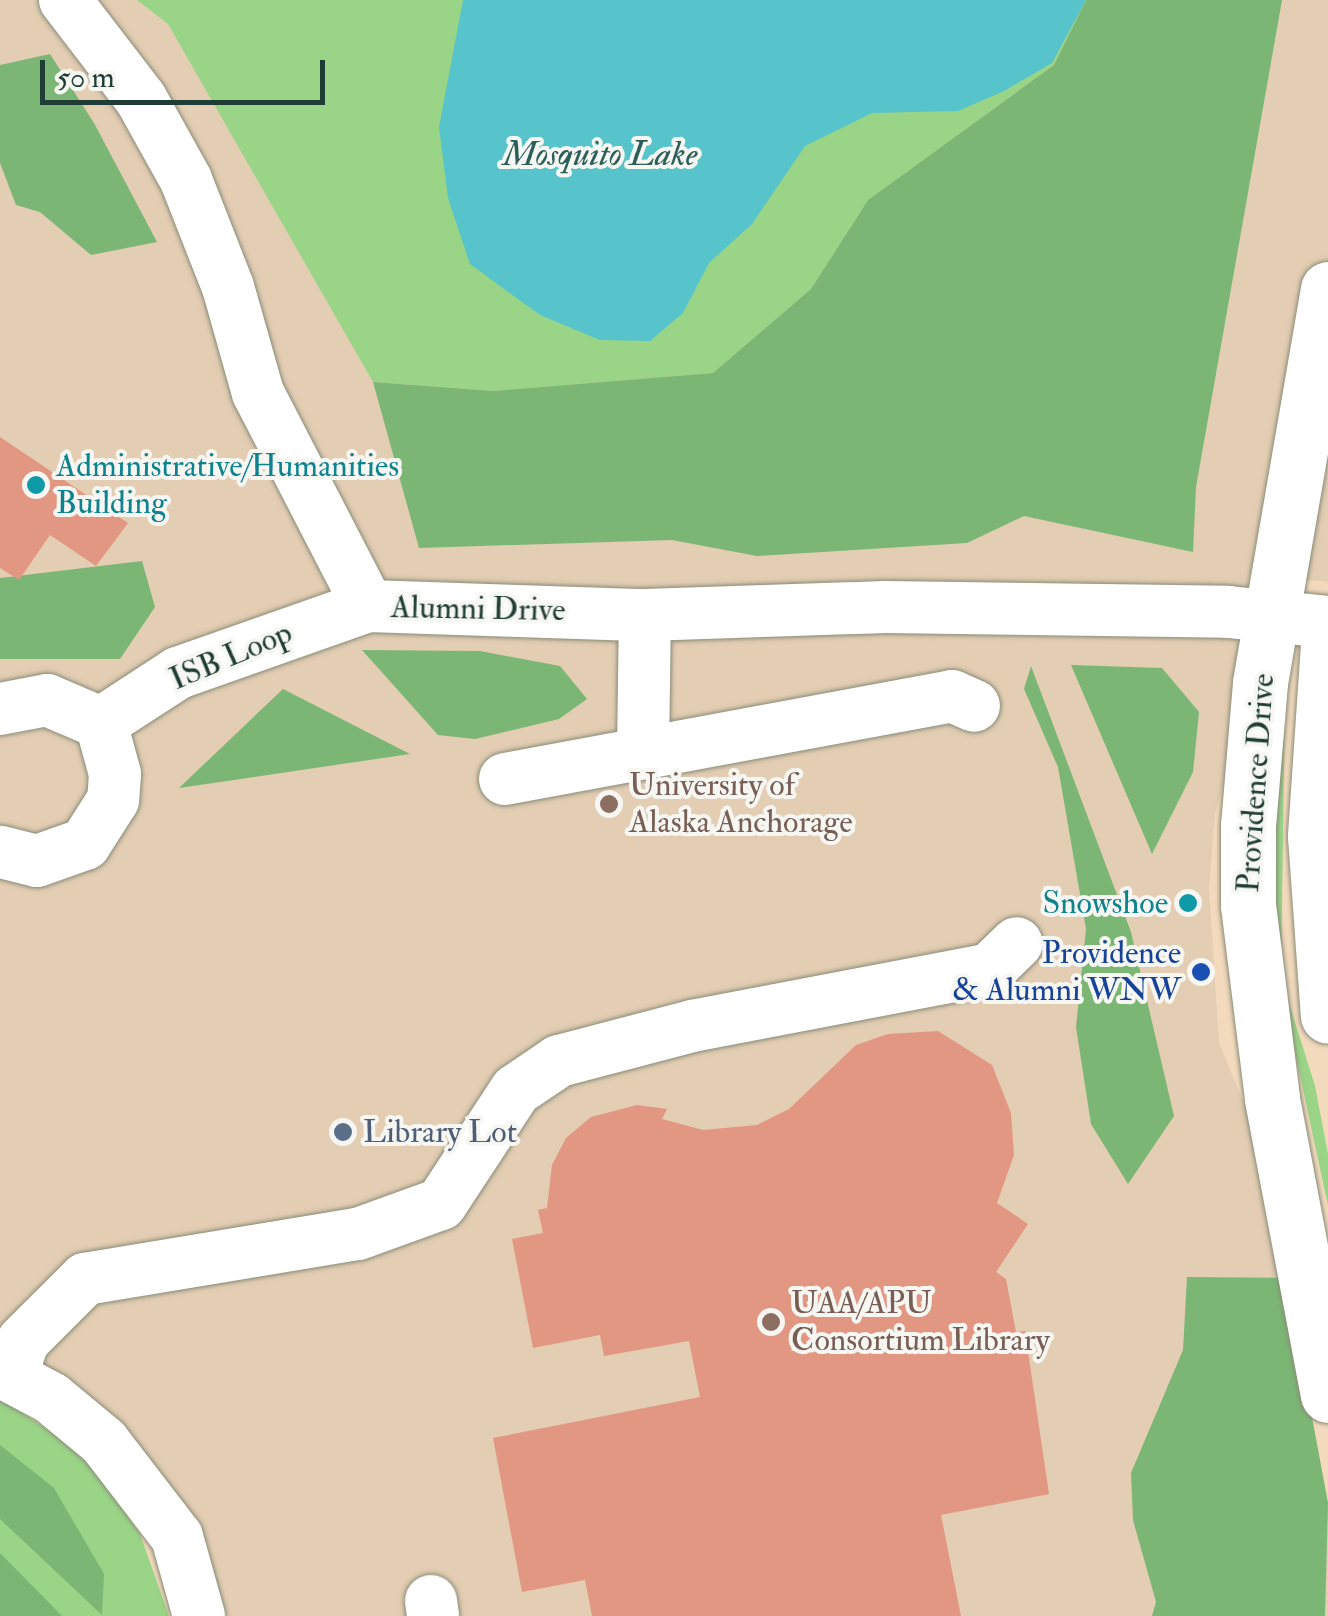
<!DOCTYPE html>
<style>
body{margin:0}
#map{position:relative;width:1328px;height:1616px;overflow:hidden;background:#f3dabd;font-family:"IM FELL Double Pica",serif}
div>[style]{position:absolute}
.built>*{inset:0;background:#e3cdb3}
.green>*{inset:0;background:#9ad487}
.forest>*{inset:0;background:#7bb674}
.water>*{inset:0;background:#56c4ca}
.building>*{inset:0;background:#e19782}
.roads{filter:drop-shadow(0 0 2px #898c78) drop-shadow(0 0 2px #898c78)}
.minor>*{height:52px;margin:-26px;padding:0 26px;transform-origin:26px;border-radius:26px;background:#fff}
.major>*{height:55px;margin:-27.5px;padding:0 27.5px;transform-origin:27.5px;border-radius:27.5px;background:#fff}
.dots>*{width:28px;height:28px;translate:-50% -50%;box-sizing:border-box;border:5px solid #f6f6f2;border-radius:50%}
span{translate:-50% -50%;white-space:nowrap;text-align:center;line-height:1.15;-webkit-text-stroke:8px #f6f6f2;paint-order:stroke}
.culture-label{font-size:32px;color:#0d838f}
.left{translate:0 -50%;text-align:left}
.right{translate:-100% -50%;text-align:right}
.street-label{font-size:32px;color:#1f3d34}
.education-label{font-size:32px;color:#785e54}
.transit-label{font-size:32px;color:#164399}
.service-label{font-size:32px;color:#4e5e75}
.water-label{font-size:35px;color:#2d5f5a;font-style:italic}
.scale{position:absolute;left:40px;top:60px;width:285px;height:45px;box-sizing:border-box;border:5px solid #1f3d34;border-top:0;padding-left:12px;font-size:30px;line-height:35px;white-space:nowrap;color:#1f3d34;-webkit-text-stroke:8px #f6f6f2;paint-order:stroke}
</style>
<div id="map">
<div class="built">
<i style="clip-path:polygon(0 0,1328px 0,1328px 582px,1249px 574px,1234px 743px,1215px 815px,1209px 888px,1219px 1043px,1253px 1125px,1272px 1204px,1328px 1503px,1328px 1616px,215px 1616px,0 1350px)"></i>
</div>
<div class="green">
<i style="clip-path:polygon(137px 0,1086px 0,1054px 65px,868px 200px,811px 289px,713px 373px,493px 391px,373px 382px,168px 24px)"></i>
<i style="clip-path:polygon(1278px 698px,1285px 698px,1281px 977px,1315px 1086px,1328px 1154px,1328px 1206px,1273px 949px,1269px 863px)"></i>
<i style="clip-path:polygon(0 1398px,71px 1446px,108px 1486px,140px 1534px,169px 1616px,0 1616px)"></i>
</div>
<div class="forest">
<i style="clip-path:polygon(1086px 0,1282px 0,1196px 487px,1193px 552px,1024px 516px,967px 543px,757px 556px,672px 540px,419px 548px,373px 382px,493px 391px,713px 373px,811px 289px,868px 200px,1054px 65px)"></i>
<i style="clip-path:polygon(50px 54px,94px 123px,157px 242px,91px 255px,40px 212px,16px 205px,0 163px,0 65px)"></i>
<i style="clip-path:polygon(142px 561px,155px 607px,120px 659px,0 659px,0 578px)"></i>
<i style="clip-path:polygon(362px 650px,480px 651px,560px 666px,587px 699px,559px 719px,475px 739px,438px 735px)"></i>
<i style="clip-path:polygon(1071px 665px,1162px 668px,1199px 712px,1193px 772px,1152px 854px)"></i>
<i style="clip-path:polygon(1031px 666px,1131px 932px,1174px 1116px,1128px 1184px,1091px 1124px,1076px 1027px,1086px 929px,1058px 767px,1024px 689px)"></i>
<i style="clip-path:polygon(283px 689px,410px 754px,179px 788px)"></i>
<i style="clip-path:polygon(1187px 1277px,1286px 1278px,1328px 1503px,1325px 1616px,1152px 1616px,1156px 1602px,1133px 1520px,1131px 1473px,1183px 1350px)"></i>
<i style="clip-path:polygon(0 1445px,54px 1488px,104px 1574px,102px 1615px,0 1519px)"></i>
<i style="clip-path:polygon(0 1553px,62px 1616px,0 1616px)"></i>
</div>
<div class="water">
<i style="clip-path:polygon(463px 0,1086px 0,1052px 63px,1004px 91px,958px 111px,872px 113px,805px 146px,752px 224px,709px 263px,683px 313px,650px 341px,600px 340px,540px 315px,470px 264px,448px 198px,439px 127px)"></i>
</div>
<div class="building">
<i style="clip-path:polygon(0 437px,128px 523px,96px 566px,50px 535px,19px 580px,0 568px)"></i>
<i style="clip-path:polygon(938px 1031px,992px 1065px,1011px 1113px,1014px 1155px,997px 1203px,1028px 1224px,996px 1272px,1006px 1279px,1016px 1332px,1025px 1331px,1049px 1494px,941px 1515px,961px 1616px,592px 1616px,585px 1580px,522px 1592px,493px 1438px,700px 1397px,689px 1341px,604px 1356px,600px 1335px,533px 1348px,512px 1239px,543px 1233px,538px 1210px,547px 1208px,552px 1165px,566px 1138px,591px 1117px,637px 1105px,667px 1109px,662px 1119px,703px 1130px,757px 1125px,789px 1109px,856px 1045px,888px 1034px)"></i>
</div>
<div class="roads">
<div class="minor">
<i style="left:65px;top:0;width:125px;rotate:52.5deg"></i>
<i style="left:141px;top:99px;width:93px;rotate:60.9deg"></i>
<i style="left:186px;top:180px;width:115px;rotate:68.6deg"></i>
<i style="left:228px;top:287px;width:110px;rotate:74.2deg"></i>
<i style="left:258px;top:393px;width:240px;rotate:62.7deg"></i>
<i style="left:368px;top:606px;width:277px;rotate:1.9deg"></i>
<i style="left:645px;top:615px;width:240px;rotate:-1.9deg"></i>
<i style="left:885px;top:607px;width:343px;rotate:0.8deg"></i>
<i style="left:1228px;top:612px;width:100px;rotate:5.7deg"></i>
<i style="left:0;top:709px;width:48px;rotate:-10.8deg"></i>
<i style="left:47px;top:700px;width:59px;rotate:23.1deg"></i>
<i style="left:101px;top:723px;width:53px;rotate:74.6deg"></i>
<i style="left:115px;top:774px;width:26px;rotate:94deg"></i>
<i style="left:113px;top:800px;width:52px;rotate:122.5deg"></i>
<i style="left:85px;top:844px;width:51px;rotate:160.5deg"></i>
<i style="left:37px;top:861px;width:38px;rotate:-166deg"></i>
<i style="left:101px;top:723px;width:92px;rotate:-33deg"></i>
<i style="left:178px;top:673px;width:201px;rotate:-19.4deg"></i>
<i style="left:643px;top:753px;width:138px;rotate:-89.2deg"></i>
<i style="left:505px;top:779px;width:455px;rotate:-10.5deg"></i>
<i style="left:952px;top:696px;width:24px;rotate:24deg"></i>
<i style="left:0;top:1371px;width:58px;rotate:27.9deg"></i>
<i style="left:51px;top:1398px;width:69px;rotate:39.7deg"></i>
<i style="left:104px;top:1442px;width:120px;rotate:52.5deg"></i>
<i style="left:177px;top:1537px;width:82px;rotate:74.4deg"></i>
<i style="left:12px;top:1375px;width:36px;rotate:-72deg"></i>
<i style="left:23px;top:1341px;width:88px;rotate:-45deg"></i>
<i style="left:85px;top:1279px;width:277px;rotate:-9.4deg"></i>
<i style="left:358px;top:1234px;width:88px;rotate:-19.9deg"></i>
<i style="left:441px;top:1204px;width:136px;rotate:-56.7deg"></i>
<i style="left:516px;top:1090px;width:52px;rotate:-34deg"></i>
<i style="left:559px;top:1061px;width:138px;rotate:-14.7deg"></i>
<i style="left:692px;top:1026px;width:303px;rotate:-10.8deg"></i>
<i style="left:990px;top:969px;width:37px;rotate:-44deg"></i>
<i style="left:431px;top:1601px;width:15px;rotate:82deg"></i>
</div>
<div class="major">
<i style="left:1328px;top:289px;width:400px;rotate:99.8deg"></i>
<i style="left:1260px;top:683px;width:143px;rotate:94.8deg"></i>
<i style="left:1248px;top:825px;width:80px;rotate:90deg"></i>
<i style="left:1248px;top:905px;width:195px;rotate:82.9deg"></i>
<i style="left:1272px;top:1099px;width:301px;rotate:79.3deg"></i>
<i style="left:1328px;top:644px;width:192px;rotate:93.9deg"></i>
<i style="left:1315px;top:836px;width:180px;rotate:85.9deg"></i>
</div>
</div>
<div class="dots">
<i style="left:36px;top:485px;background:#0f9aa8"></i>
<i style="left:609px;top:804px;background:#8d6e63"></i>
<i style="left:1188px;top:903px;background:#0f9aa8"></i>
<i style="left:1201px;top:972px;background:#1a4fb4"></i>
<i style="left:343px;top:1132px;background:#5c6f8a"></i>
<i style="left:771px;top:1322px;background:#8d6e63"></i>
</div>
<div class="culture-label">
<span class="left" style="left:56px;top:485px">Administrative/Humanities<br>Building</span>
<span class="right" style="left:1168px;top:903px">Snowshoe</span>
</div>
<div class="street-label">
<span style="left:478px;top:609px;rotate:1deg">Alumni Drive</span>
<span style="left:231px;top:656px;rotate:-23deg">ISB Loop</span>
<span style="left:1256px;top:783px;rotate:-86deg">Providence Drive</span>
</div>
<div class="education-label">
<span class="left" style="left:629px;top:804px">University of<br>Alaska Anchorage</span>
<span class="left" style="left:791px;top:1322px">UAA/APU<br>Consortium Library</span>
</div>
<div class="transit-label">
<span class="right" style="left:1181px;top:972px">Providence<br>&amp; Alumni WNW</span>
</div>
<div class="service-label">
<span class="left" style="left:363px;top:1132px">Library Lot</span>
</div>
<div class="water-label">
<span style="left:600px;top:154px">Mosquito Lake</span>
</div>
<div class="scale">50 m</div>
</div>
